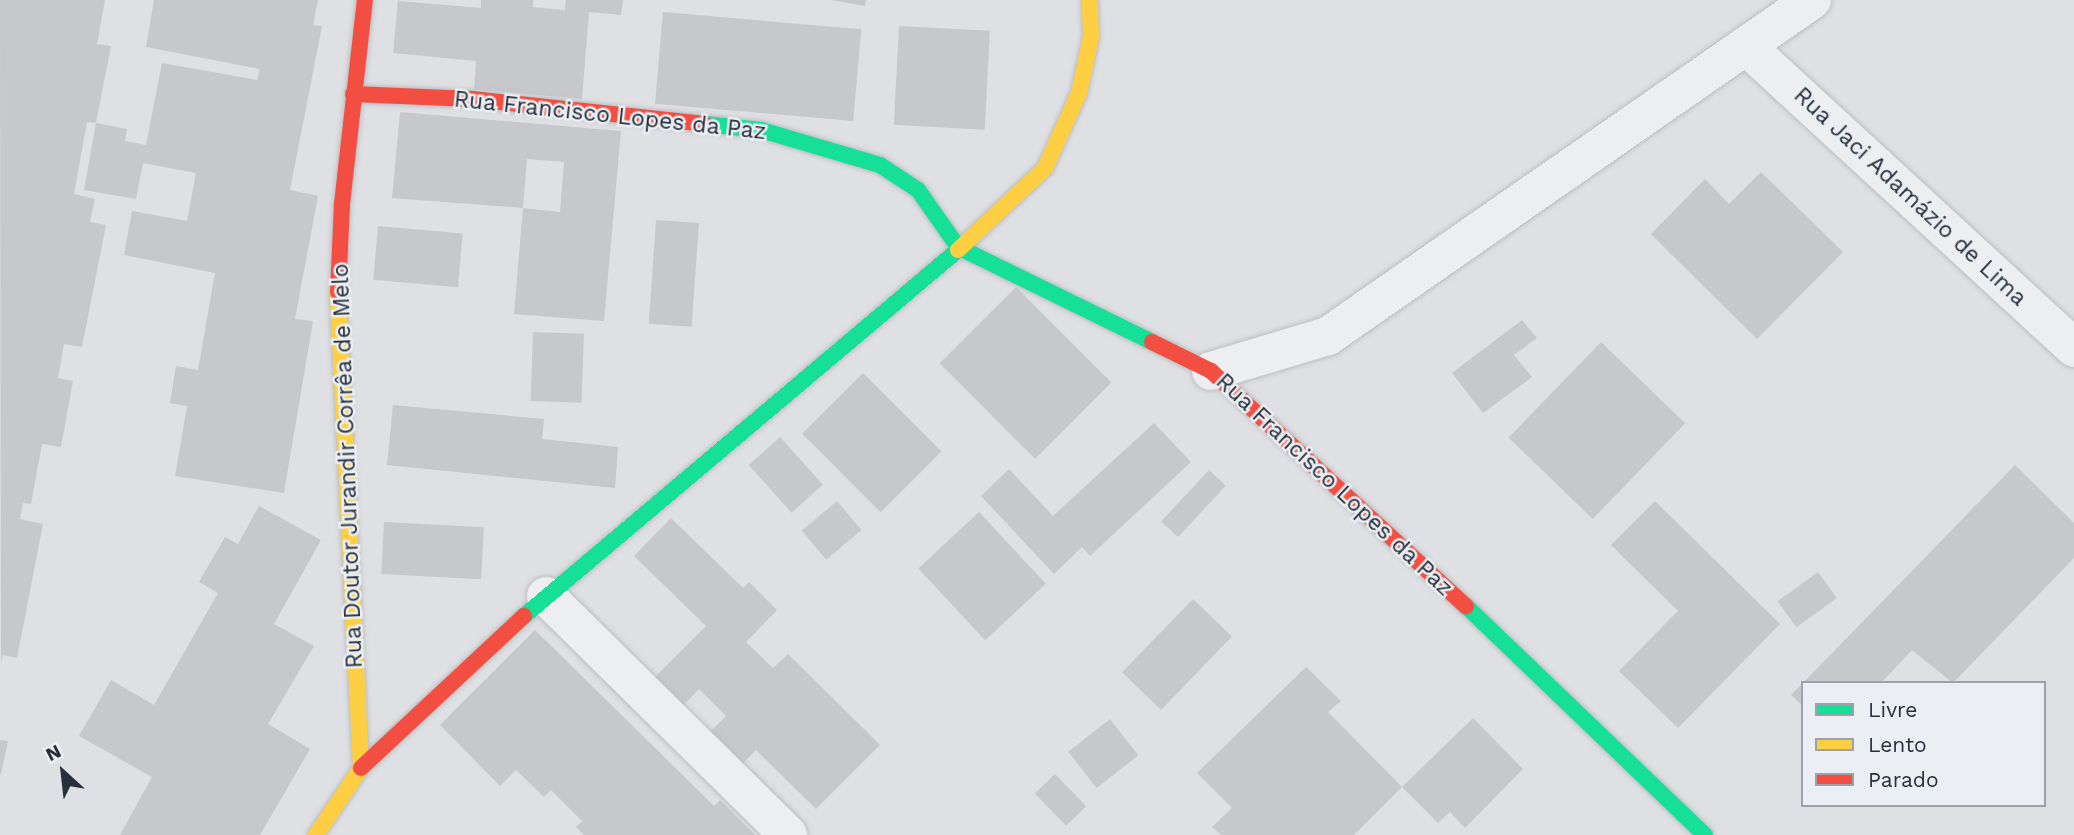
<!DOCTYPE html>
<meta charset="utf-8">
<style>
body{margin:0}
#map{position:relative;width:2074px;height:835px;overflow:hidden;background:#dee0e3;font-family:"Work Sans",sans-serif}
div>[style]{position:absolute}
.building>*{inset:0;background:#c6c8cb;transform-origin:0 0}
.roads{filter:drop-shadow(0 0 2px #bcbec1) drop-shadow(0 0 2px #bcbec1)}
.street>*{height:38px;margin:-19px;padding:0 19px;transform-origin:19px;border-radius:19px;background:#edeef0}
.fast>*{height:16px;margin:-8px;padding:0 8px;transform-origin:8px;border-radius:8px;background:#16e098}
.slow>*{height:16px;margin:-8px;padding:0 8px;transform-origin:8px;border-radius:8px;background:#ffcf43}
.jam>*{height:16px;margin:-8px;padding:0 8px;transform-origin:8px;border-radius:8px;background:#f24e42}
span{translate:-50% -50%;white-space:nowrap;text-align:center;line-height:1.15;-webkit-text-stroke:5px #ebeff3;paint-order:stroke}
.street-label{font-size:23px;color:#262f3b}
.legend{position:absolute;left:1801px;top:681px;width:245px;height:126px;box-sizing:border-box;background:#ebeff3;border:2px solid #9ca2a9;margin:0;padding:9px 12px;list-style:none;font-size:21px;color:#262f3b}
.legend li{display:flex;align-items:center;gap:14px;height:35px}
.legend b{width:35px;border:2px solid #9ca2a9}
.north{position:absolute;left:28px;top:737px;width:70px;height:70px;-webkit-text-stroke:5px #ebeff3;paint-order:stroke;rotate:333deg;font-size:19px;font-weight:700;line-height:28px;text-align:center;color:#262f3b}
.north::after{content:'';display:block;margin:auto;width:24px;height:32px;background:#262f3b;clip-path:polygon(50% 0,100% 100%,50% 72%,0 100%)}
</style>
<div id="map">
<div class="building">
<i style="clip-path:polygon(0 0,105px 0,97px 44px,111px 46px,96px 123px,87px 122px,74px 194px,95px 199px,90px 222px,106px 225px,82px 347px,64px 344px,58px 378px,73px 381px,61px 447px,42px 444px,31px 504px,23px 503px,20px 519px,43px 524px,17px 658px,3px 655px,1px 663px)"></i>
<i style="clip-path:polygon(154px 0,318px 0,313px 25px,322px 26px,290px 190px,318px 196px,295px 319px,313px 321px,284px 493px,175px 476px,187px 406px,170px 403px,176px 366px,198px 370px,215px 273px,124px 255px,132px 211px,187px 221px,196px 173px,143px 163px,136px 199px,84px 190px,96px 123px,127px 129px,125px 141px,146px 145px,162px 63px,257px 80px,260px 69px,146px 47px)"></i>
<i style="clip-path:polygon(481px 0,533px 0,533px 7px,565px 10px,566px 0,623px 0,621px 15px,589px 12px,582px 99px,474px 89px,476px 61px,393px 53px,398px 1px,481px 8px)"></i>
<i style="clip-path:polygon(831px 0,866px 0,865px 6px)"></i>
<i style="left:663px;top:12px;width:199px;height:92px;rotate:5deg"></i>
<i style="left:899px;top:26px;width:91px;height:99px;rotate:3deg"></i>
<i style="clip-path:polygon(400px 112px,621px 131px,604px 321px,514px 314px,523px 208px,560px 212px,564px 162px,527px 159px,523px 208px,392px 198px)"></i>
<i style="clip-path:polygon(1761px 172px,1843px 252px,1757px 339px,1651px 234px,1705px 179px,1729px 204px)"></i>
<i style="left:656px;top:220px;width:43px;height:104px;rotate:4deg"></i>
<i style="left:378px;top:226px;width:85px;height:54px;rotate:5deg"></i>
<i style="left:1016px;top:287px;width:135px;height:108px;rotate:45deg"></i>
<i style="clip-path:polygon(1522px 320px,1537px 338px,1514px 355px,1532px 377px,1483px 413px,1452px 373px)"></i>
<i style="left:533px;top:332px;width:51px;height:69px;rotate:2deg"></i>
<i style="left:1601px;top:342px;width:117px;height:133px;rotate:44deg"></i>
<i style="left:863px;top:373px;width:111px;height:86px;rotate:45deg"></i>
<i style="clip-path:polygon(393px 405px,544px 419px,542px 439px,618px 447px,615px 488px,387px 465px)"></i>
<i style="clip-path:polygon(1154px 423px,1191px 462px,1090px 556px,1082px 547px,1054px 574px,981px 496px,1009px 469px,1053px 516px)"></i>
<i style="left:780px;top:437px;width:64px;height:42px;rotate:48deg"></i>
<i style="clip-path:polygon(2015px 465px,2074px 523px,2074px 558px,1953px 683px,1912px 650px,1881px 683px,1803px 683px)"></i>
<i style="left:1209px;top:470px;width:23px;height:70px;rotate:43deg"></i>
<i style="left:837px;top:501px;width:38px;height:46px;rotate:50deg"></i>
<i style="clip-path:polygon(1655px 501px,1780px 624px,1678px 728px,1619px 671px,1678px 611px,1611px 545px)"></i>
<i style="clip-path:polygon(259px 506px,321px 540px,274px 624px,314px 646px,268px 724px,310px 749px,260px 835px,120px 835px,152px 777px,79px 736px,111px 680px,154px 705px,218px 593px,199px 582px,225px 537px,238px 544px)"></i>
<i style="left:979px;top:512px;width:98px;height:83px;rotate:47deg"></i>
<i style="clip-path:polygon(671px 518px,743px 588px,749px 582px,777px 610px,746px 642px,773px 668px,788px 654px,880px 745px,816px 809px,756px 750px,743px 763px,711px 731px,726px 716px,699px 689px,683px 706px,655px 677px,706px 626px,634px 556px)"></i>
<i style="left:384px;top:522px;width:100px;height:52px;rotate:3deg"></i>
<i style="left:1818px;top:572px;width:32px;height:50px;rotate:54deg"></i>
<i style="left:1193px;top:599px;width:54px;height:102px;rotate:44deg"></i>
<i style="clip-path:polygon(535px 630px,714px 806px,720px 800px,755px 835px,584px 835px,576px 827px,582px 821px,551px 790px,544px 797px,516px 770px,500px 786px,440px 725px)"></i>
<i style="clip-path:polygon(1306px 667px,1341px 701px,1328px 712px,1402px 787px,1473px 718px,1523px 769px,1465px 828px,1450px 812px,1438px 823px,1402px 787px,1354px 835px,1221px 835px,1212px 827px,1232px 808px,1197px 773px)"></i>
<i style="clip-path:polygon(1803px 683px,1803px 706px,1791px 695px)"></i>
<i style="left:1110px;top:719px;width:46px;height:53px;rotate:52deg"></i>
<i style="clip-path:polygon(0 740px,8px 741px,1px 774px,0 774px)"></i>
<i style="left:1055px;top:774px;width:45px;height:28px;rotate:46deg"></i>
</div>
<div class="roads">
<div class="street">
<i style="left:1746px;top:46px;width:446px;rotate:42.6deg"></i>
<i style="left:1211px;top:371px;width:122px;rotate:-16.7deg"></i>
<i style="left:1328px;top:336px;width:589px;rotate:-34.77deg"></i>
<i style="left:546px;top:596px;width:340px;rotate:44.6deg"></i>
</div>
<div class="fast">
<i style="left:705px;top:124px;width:56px;rotate:6.1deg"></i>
<i style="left:761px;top:130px;width:124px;rotate:16.4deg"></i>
<i style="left:880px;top:165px;width:45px;rotate:33.3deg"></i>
<i style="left:918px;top:190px;width:70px;rotate:54.9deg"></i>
<i style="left:958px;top:247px;width:216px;rotate:26.1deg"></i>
<i style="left:1466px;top:606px;width:331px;rotate:43.8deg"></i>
<i style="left:524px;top:616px;width:568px;rotate:-40.14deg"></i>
</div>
<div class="slow">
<i style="left:958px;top:250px;width:120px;rotate:-43.3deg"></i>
<i style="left:1045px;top:168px;width:82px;rotate:-65.6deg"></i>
<i style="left:1079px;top:93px;width:57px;rotate:-77.9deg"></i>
<i style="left:1091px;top:37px;width:37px;rotate:-92deg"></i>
<i style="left:316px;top:835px;width:81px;rotate:-56.1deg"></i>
<i style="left:361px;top:768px;width:477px;rotate:-92.8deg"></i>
</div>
<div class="jam">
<i style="left:353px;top:94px;width:119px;rotate:2.4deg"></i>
<i style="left:472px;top:99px;width:234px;rotate:6.1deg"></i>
<i style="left:338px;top:292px;width:88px;rotate:-87.4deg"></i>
<i style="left:342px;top:204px;width:205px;rotate:-83.6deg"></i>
<i style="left:1152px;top:342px;width:66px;rotate:26.2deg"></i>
<i style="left:1211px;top:371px;width:347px;rotate:42.7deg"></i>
<i style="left:361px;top:768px;width:223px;rotate:-43deg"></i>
</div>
</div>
<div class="street-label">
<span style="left:610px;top:116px;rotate:6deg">Rua Francisco Lopes da Paz</span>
<span style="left:1910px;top:197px;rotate:43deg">Rua Jaci Adamázio de Lima</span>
<span style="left:348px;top:466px;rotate:-92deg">Rua Doutor Jurandir Corrêa de Melo</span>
<span style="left:1334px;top:485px;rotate:43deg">Rua Francisco Lopes da Paz</span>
</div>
<ul class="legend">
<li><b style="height:9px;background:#16e098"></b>Livre</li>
<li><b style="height:9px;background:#ffcf43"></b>Lento</li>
<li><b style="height:9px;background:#f24e42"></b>Parado</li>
</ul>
<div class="north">N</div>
</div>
